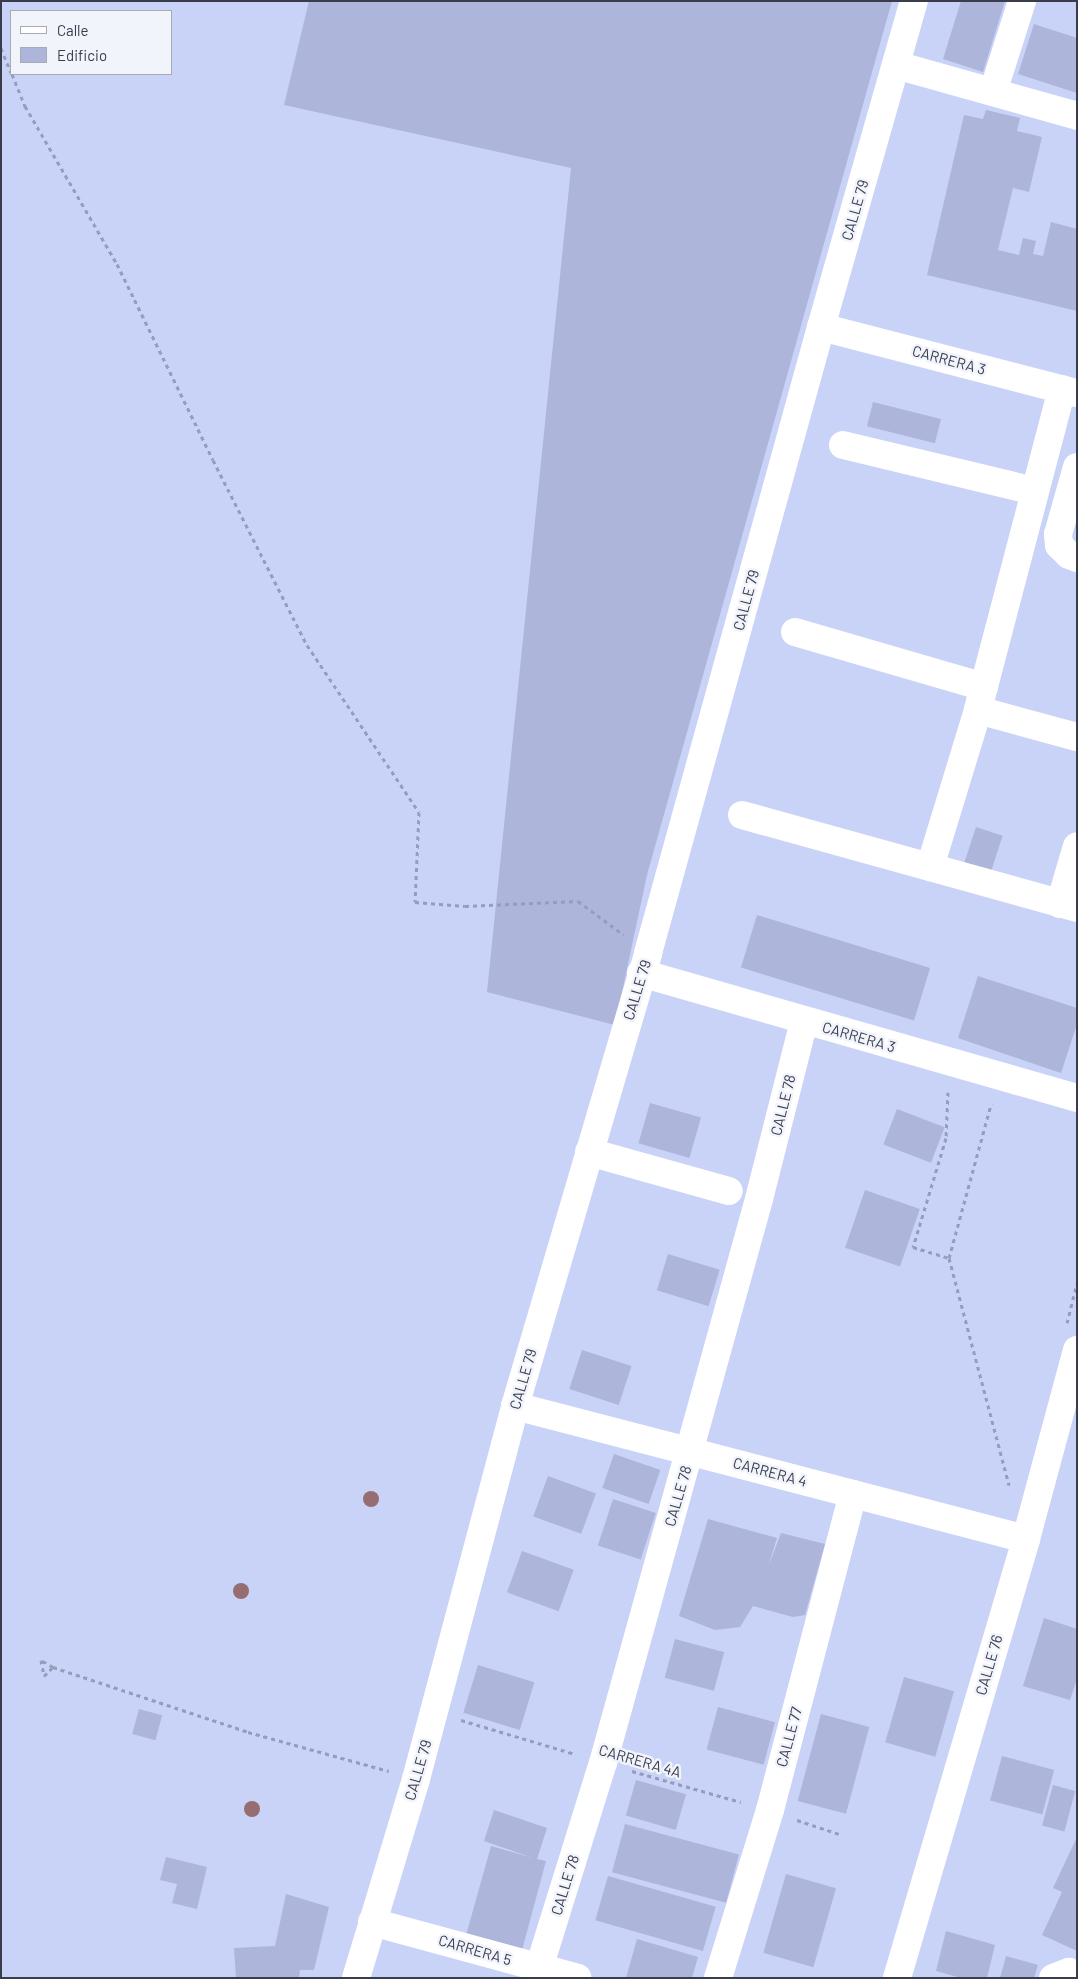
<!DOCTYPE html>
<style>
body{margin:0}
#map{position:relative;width:1078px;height:1979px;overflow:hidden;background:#c9d2f7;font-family:Barlow,sans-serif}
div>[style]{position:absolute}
.building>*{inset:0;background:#adb5da;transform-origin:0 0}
.path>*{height:3px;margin-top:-1.5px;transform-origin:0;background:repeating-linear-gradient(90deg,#969dba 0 4px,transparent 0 8px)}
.minor>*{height:28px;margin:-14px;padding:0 14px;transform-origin:14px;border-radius:14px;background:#fff}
.trees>*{width:16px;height:16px;margin:-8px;border-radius:50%;background:#966d71}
span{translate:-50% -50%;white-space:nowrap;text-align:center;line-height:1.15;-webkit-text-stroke:5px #f2f4fc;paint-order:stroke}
.street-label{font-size:15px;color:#393c4b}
.frame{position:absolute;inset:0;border:2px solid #393c4b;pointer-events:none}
.legend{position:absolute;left:10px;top:10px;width:162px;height:65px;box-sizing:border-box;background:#f2f4fc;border:1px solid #a8aab5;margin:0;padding:6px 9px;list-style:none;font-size:15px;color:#393c4b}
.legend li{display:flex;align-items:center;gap:10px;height:25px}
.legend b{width:25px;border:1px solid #a8aab5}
</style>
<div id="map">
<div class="building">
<i style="clip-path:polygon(309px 1px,892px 1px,647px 875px,615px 1025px,487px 992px,571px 168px,284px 105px)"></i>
<i style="clip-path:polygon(961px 1px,1005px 1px,983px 72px,943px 59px)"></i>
<i style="clip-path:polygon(1034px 24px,1077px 38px,1077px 93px,1018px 74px)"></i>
<i style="clip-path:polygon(986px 110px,1020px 118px,1017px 131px,1042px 137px,1029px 192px,1013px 188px,998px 250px,1019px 255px,1023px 238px,1036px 241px,1033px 254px,1043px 256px,1051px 222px,1077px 229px,1077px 311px,927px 275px,964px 115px,983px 119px)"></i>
<i style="left:873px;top:402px;width:70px;height:25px;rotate:14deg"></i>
<i style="left:976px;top:827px;width:28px;height:44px;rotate:18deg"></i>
<i style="left:757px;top:915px;width:181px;height:55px;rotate:17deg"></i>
<i style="clip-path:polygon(978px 976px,1077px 1008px,1077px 1024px,1061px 1073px,958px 1038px)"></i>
<i style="left:650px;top:1103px;width:53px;height:42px;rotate:16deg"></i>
<i style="left:897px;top:1109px;width:51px;height:38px;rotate:21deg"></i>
<i style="left:865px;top:1190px;width:58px;height:61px;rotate:19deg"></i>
<i style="left:668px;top:1254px;width:54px;height:38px;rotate:17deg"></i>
<i style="left:582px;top:1350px;width:52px;height:41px;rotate:18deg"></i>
<i style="left:614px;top:1454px;width:49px;height:36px;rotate:19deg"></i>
<i style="left:548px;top:1476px;width:51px;height:43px;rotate:20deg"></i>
<i style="left:613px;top:1499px;width:45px;height:49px;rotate:18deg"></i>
<i style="clip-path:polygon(708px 1519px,777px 1538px,768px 1567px,781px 1533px,825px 1544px,805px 1615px,793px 1617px,753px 1606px,740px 1627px,715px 1630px,679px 1616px)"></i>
<i style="left:522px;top:1551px;width:55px;height:44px;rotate:20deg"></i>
<i style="clip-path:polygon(1044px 1618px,1077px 1629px,1077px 1679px,1070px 1700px,1023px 1686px)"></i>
<i style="left:675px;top:1639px;width:51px;height:40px;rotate:15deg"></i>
<i style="left:478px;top:1665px;width:59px;height:50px;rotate:17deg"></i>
<i style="left:904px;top:1677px;width:52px;height:68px;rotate:16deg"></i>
<i style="left:718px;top:1707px;width:59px;height:44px;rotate:15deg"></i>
<i style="left:139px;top:1709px;width:24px;height:26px;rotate:15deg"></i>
<i style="left:821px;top:1714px;width:50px;height:90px;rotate:15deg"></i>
<i style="left:1002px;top:1756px;width:54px;height:46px;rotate:15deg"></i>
<i style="left:636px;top:1780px;width:52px;height:37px;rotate:16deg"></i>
<i style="left:1053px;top:1785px;width:23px;height:42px;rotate:15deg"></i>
<i style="clip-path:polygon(494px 1810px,547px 1828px,537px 1859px,546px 1861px,521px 1954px,465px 1939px,491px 1846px,533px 1858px,484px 1841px)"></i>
<i style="left:625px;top:1824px;width:118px;height:50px;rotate:15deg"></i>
<i style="clip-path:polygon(1077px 1837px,1077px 1951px,1042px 1935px,1062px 1892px,1053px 1888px)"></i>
<i style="clip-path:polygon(166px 1857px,207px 1867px,197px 1909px,172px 1903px,177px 1884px,160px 1880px)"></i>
<i style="left:786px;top:1874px;width:52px;height:82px;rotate:16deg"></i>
<i style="left:608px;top:1876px;width:112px;height:46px;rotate:16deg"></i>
<i style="clip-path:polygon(286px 1894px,329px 1907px,314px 1970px,300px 1970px,299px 1978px,236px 1978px,234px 1948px,275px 1946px)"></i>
<i style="clip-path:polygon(946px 1931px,995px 1945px,987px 1978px,961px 1978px,936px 1971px)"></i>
<i style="clip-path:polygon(637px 1939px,698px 1957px,692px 1978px,626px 1978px)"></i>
<i style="clip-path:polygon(1006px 1956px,1038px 1965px,1034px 1978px,1000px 1978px)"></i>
</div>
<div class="path">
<i style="left:1px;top:48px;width:27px;rotate:68deg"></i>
<i style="left:12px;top:74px;width:35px;rotate:68deg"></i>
<i style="left:25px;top:106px;width:183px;rotate:59.8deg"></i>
<i style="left:117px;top:264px;width:218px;rotate:63.9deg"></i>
<i style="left:213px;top:460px;width:208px;rotate:63.1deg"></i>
<i style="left:307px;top:645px;width:201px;rotate:56.2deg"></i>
<i style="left:419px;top:812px;width:90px;rotate:92.5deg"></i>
<i style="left:415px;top:902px;width:50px;rotate:4.6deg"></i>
<i style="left:465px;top:906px;width:113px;rotate:-2.5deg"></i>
<i style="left:578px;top:901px;width:57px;rotate:36.5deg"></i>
<i style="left:948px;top:1092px;width:46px;rotate:92.5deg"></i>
<i style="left:946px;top:1138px;width:114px;rotate:106.8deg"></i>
<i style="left:913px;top:1247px;width:38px;rotate:17deg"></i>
<i style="left:949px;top:1258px;width:160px;rotate:-74.7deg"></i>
<i style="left:949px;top:1258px;width:235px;rotate:75.2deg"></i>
<i style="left:1067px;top:1323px;width:41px;rotate:-76deg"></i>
<i style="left:53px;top:1667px;width:14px;rotate:-150deg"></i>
<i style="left:41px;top:1660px;width:16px;rotate:79deg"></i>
<i style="left:44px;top:1676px;width:13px;rotate:-45deg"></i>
<i style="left:53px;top:1667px;width:206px;rotate:18.4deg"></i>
<i style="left:248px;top:1732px;width:146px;rotate:15.5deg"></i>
<i style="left:461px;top:1720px;width:119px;rotate:16.6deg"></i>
<i style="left:632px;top:1771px;width:113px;rotate:15.9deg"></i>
<i style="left:797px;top:1820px;width:44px;rotate:18.4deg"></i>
</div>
<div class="minor">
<i style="left:896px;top:65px;width:188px;rotate:15.7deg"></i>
<i style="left:993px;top:92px;width:96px;rotate:-72.3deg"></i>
<i style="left:821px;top:327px;width:264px;rotate:14.5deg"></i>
<i style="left:1062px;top:389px;width:332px;rotate:104.7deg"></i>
<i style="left:978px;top:710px;width:103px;rotate:15.3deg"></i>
<i style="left:843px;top:445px;width:197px;rotate:13.5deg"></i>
<i style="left:1077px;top:467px;width:70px;rotate:105.8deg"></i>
<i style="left:1058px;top:534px;width:11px;rotate:85deg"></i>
<i style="left:1059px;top:545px;width:14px;rotate:45deg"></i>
<i style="left:1069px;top:555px;width:9px;rotate:21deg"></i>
<i style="left:795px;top:632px;width:197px;rotate:16.2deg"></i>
<i style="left:742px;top:815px;width:348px;rotate:15.5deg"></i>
<i style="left:930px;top:867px;width:164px;rotate:-73deg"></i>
<i style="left:1060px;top:904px;width:60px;rotate:-73.7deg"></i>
<i style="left:641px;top:973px;width:454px;rotate:16deg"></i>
<i style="left:589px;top:1152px;width:145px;rotate:15.6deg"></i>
<i style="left:515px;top:1406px;width:528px;rotate:14.59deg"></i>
<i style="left:372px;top:1922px;width:213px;rotate:15.2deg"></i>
<i style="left:539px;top:1968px;width:215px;rotate:-72.7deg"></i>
<i style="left:603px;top:1763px;width:585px;rotate:-74.54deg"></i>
<i style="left:759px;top:1199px;width:184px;rotate:-75.8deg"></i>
<i style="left:356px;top:1978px;width:208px;rotate:-73.2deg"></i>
<i style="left:416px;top:1779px;width:386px;rotate:-75.1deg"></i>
<i style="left:515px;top:1406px;width:472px;rotate:-73.6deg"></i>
<i style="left:648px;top:953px;width:649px;rotate:-74.55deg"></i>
<i style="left:821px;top:327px;width:339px;rotate:-74.1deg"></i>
<i style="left:718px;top:1978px;width:176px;rotate:-72.8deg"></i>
<i style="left:770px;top:1810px;width:327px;rotate:-75.3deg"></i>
<i style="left:897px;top:1978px;width:458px;rotate:-73.6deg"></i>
<i style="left:1026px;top:1539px;width:196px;rotate:-74.9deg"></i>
<i style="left:1053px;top:1978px;width:17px;rotate:-21deg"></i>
<i style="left:1069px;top:1972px;width:9px;rotate:21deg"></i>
</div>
<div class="trees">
<i style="left:371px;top:1499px"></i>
<i style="left:241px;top:1591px"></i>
<i style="left:252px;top:1809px"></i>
</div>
<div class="street-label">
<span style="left:855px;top:210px;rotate:-74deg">CALLE 79</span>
<span style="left:949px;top:360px;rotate:15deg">CARRERA 3</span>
<span style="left:746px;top:600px;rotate:-75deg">CALLE 79</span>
<span style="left:637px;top:990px;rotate:-73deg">CALLE 79</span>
<span style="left:859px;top:1037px;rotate:16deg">CARRERA 3</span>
<span style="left:783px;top:1105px;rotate:-76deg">CALLE 78</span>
<span style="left:523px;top:1379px;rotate:-74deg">CALLE 79</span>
<span style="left:770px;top:1472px;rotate:15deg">CARRERA 4</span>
<span style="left:678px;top:1496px;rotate:-74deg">CALLE 78</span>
<span style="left:989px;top:1665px;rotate:-74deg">CALLE 76</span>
<span style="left:789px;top:1737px;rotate:-75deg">CALLE 77</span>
<span style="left:640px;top:1761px;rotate:16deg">CARRERA 4A</span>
<span style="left:418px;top:1770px;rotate:-74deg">CALLE 79</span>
<span style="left:565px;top:1885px;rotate:-73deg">CALLE 78</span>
<span style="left:475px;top:1950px;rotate:16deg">CARRERA 5</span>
</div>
<div class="frame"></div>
<ul class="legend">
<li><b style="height:6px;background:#fff"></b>Calle</li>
<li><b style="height:14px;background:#adb5da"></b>Edificio</li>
</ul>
</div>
